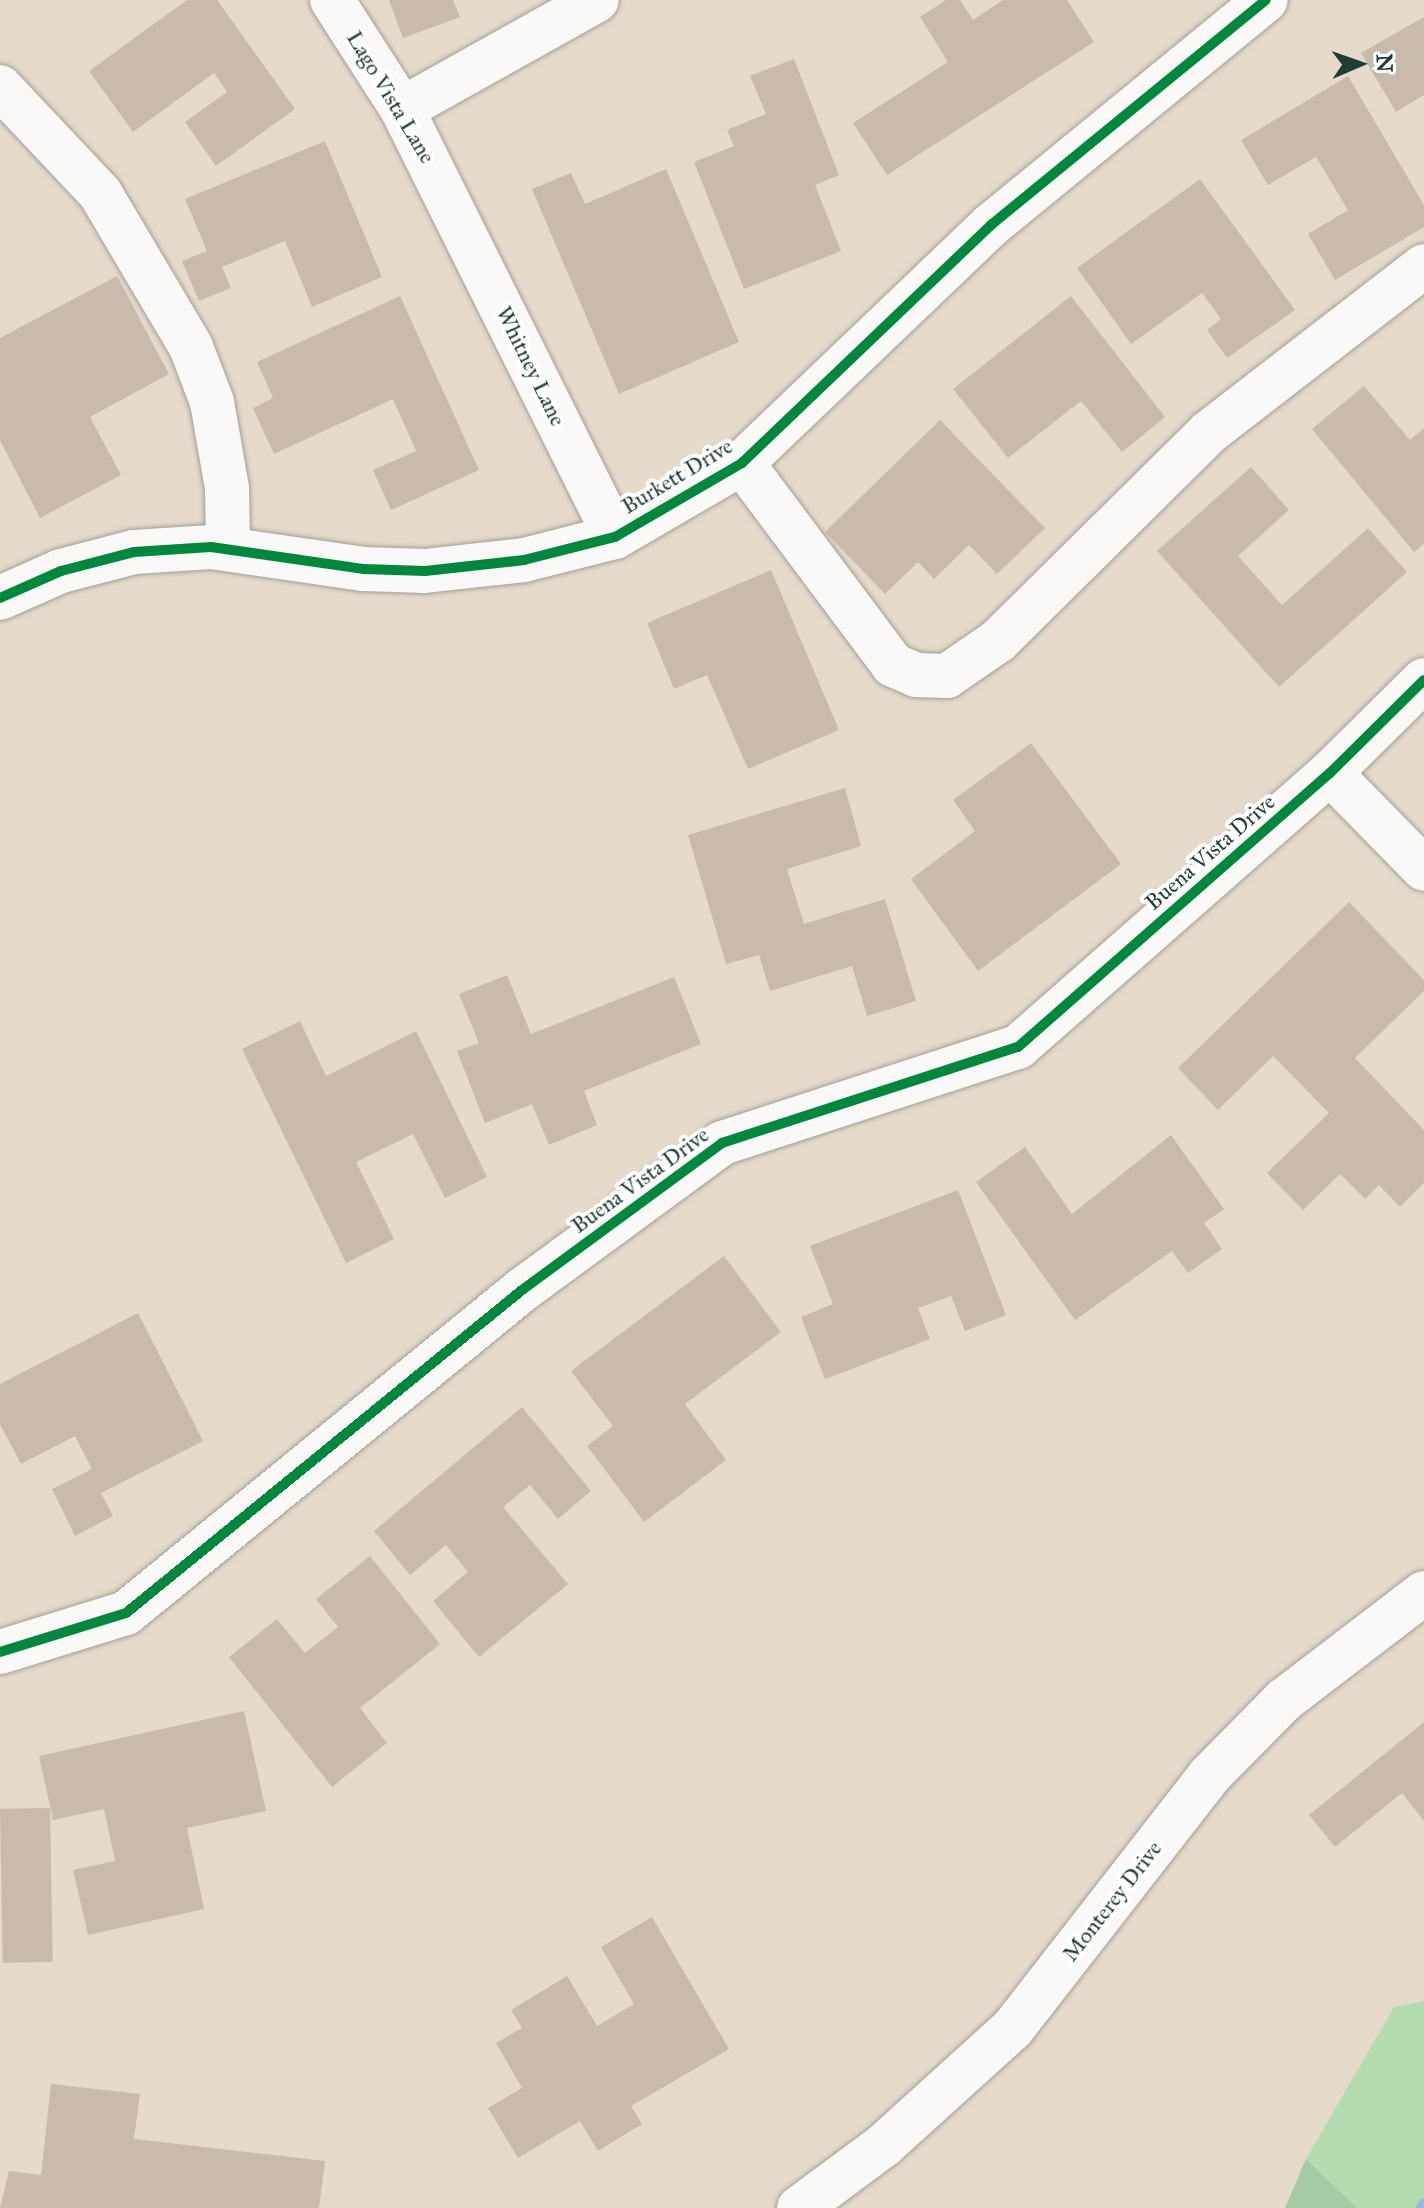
<!DOCTYPE html>
<style>
body{margin:0}
#map{position:relative;width:1424px;height:2208px;overflow:hidden;background:#e6daca;font-family:"IM FELL Great Primer",serif}
div>[style]{position:absolute}
.green>*{inset:0;background:#b5dcb1}
.forest>*{inset:0;background:#a6caa4}
.stream>*{height:12px;margin:-6px;padding:0 6px;transform-origin:6px;border-radius:6px;background:#97b9dc}
.building>*{inset:0;background:#c8bbab;transform-origin:0 0}
.roads{filter:drop-shadow(0 0 2px #a29f95) drop-shadow(0 0 2px #a29f95)}
.minor>*{height:44px;margin:-22px;padding:0 22px;transform-origin:22px;border-radius:22px;background:#fbf9f7}
.cycleway>*{height:10px;margin:-5px;padding:0 5px;transform-origin:5px;border-radius:5px;background:#00873e}
span{translate:-50% -50%;white-space:nowrap;text-align:center;line-height:1.15;-webkit-text-stroke:8px #fff;paint-order:stroke}
.street-label{font-size:22px;color:#1f3d34}
.north{position:absolute;left:1320px;top:24px;width:80px;height:80px;-webkit-text-stroke:6px #fff;paint-order:stroke;rotate:88deg;font-size:22px;font-weight:700;line-height:32px;text-align:center;color:#1f3d34}
.north::after{content:'';display:block;margin:auto;width:28px;height:36px;background:#1f3d34;clip-path:polygon(50% 0,100% 100%,50% 72%,0 100%)}
</style>
<div id="map">
<div class="green">
<i style="clip-path:polygon(1424px 2001px,1424px 2208px,1357px 2208px,1306px 2159px,1394px 2007px)"></i>
</div>
<div class="forest">
<i style="clip-path:polygon(1306px 2159px,1357px 2208px,1285px 2208px)"></i>
</div>
<div class="stream">
<i style="left:1422px;top:2208px;width:4px;rotate:-63deg"></i>
</div>
<div class="building">
<i style="clip-path:polygon(187px 0,217px 0,295px 109px,216px 166px,185px 122px,227px 92px,214px 73px,133px 132px,89px 71px)"></i>
<i style="clip-path:polygon(389px 0,453px 0,460px 17px,403px 38px)"></i>
<i style="clip-path:polygon(946px 0,960px 0,973px 20px,1003px 0,1067px 0,1094px 42px,887px 175px,853px 123px,948px 62px,920px 17px)"></i>
<i style="clip-path:polygon(1424px 17px,1424px 95px,1396px 112px,1361px 53px)"></i>
<i style="clip-path:polygon(794px 59px,839px 175px,815px 185px,841px 251px,744px 289px,694px 162px,734px 146px,727px 130px,766px 114px,750px 76px)"></i>
<i style="clip-path:polygon(1348px 76px,1424px 205px,1424px 227px,1335px 280px,1308px 234px,1348px 210px,1316px 157px,1268px 185px,1241px 140px)"></i>
<i style="clip-path:polygon(325px 141px,382px 277px,312px 307px,285px 241px,222px 267px,231px 288px,199px 301px,182px 261px,207px 251px,185px 199px)"></i>
<i style="clip-path:polygon(666px 169px,739px 342px,619px 394px,532px 189px,571px 173px,585px 204px)"></i>
<i style="clip-path:polygon(1200px 179px,1295px 310px,1227px 358px,1207px 330px,1221px 319px,1202px 293px,1131px 344px,1077px 268px)"></i>
<i style="clip-path:polygon(117px 276px,169px 374px,90px 417px,121px 475px,40px 518px,0 440px,0 338px)"></i>
<i style="clip-path:polygon(400px 296px,479px 470px,391px 510px,373px 470px,416px 451px,393px 399px,274px 454px,253px 408px,273px 398px,257px 362px)"></i>
<i style="clip-path:polygon(1071px 296px,1165px 417px,1122px 452px,1081px 401px,1008px 458px,953px 389px)"></i>
<i style="clip-path:polygon(1364px 386px,1410px 440px,1424px 428px,1424px 544px,1414px 552px,1312px 429px)"></i>
<i style="clip-path:polygon(940px 420px,1045px 528px,997px 574px,969px 545px,934px 579px,918px 562px,885px 594px,825px 532px)"></i>
<i style="clip-path:polygon(1251px 467px,1289px 510px,1238px 556px,1282px 605px,1368px 528px,1407px 572px,1279px 687px,1157px 551px)"></i>
<i style="clip-path:polygon(771px 570px,839px 730px,748px 769px,707px 675px,674px 689px,647px 623px)"></i>
<i style="clip-path:polygon(1031px 743px,1121px 864px,978px 971px,911px 879px,975px 831px,953px 800px)"></i>
<i style="clip-path:polygon(845px 788px,861px 846px,787px 869px,804px 924px,885px 899px,916px 1001px,867px 1016px,852px 966px,770px 991px,759px 955px,726px 964px,688px 835px)"></i>
<i style="clip-path:polygon(1349px 902px,1424px 980px,1424px 991px,1355px 1058px,1424px 1130px,1424px 1183px,1400px 1207px,1379px 1185px,1365px 1199px,1340px 1174px,1303px 1210px,1267px 1173px,1329px 1113px,1273px 1056px,1218px 1110px,1178px 1068px)"></i>
<i style="clip-path:polygon(507px 975px,531px 1034px,674px 977px,701px 1044px,584px 1091px,597px 1125px,549px 1145px,532px 1104px,485px 1123px,457px 1051px,479px 1043px,459px 994px)"></i>
<i style="clip-path:polygon(300px 1021px,326px 1076px,416px 1031px,487px 1177px,445px 1198px,413px 1134px,356px 1162px,394px 1239px,346px 1263px,242px 1049px)"></i>
<i style="clip-path:polygon(1171px 1135px,1224px 1209px,1204px 1223px,1222px 1249px,1188px 1273px,1172px 1251px,1075px 1320px,976px 1182px,1025px 1147px,1072px 1214px)"></i>
<i style="clip-path:polygon(958px 1190px,1006px 1315px,965px 1331px,951px 1296px,918px 1308px,930px 1339px,825px 1379px,801px 1317px,833px 1304px,810px 1246px)"></i>
<i style="clip-path:polygon(724px 1256px,781px 1332px,685px 1404px,726px 1460px,644px 1522px,587px 1446px,613px 1426px,571px 1371px)"></i>
<i style="clip-path:polygon(138px 1313px,203px 1441px,101px 1493px,113px 1516px,75px 1536px,52px 1489px,92px 1469px,75px 1436px,21px 1464px,0 1424px,0 1384px)"></i>
<i style="clip-path:polygon(522px 1407px,591px 1491px,558px 1519px,530px 1485px,503px 1507px,568px 1584px,479px 1657px,433px 1601px,468px 1572px,446px 1545px,410px 1575px,374px 1531px)"></i>
<i style="clip-path:polygon(370px 1556px,440px 1644px,360px 1708px,387px 1743px,332px 1787px,229px 1657px,277px 1619px,305px 1653px,338px 1627px,316px 1599px)"></i>
<i style="clip-path:polygon(244px 1711px,266px 1811px,187px 1828px,204px 1909px,88px 1935px,73px 1870px,115px 1861px,104px 1809px,53px 1820px,39px 1756px)"></i>
<i style="clip-path:polygon(1424px 1722px,1424px 1821px,1402px 1793px,1335px 1847px,1309px 1815px)"></i>
<i style="left:50px;top:1808px;width:154px;height:50px;rotate:89deg"></i>
<i style="clip-path:polygon(652px 1917px,729px 2049px,631px 2106px,642px 2124px,598px 2151px,580px 2121px,518px 2158px,488px 2108px,522px 2088px,496px 2043px,522px 2028px,511px 2010px,567px 1976px,597px 2026px,634px 2004px,601px 1947px)"></i>
<i style="clip-path:polygon(51px 2084px,140px 2094px,134px 2139px,325px 2161px,319px 2208px,0 2208px,9px 2171px,41px 2175px)"></i>
</div>
<div class="roads">
<div class="minor">
<i style="left:332px;top:0;width:130px;rotate:57.3deg"></i>
<i style="left:402px;top:109px;width:478px;rotate:63.5deg"></i>
<i style="left:0;top:87px;width:146px;rotate:46.7deg"></i>
<i style="left:100px;top:193px;width:179px;rotate:59.4deg"></i>
<i style="left:191px;top:347px;width:59px;rotate:69.1deg"></i>
<i style="left:212px;top:402px;width:87px;rotate:80.1deg"></i>
<i style="left:227px;top:488px;width:60px;rotate:89deg"></i>
<i style="left:402px;top:109px;width:223px;rotate:-29.2deg"></i>
<i style="left:742px;top:463px;width:252px;rotate:53.2deg"></i>
<i style="left:893px;top:665px;width:25px;rotate:23deg"></i>
<i style="left:916px;top:675px;width:31px;rotate:2deg"></i>
<i style="left:947px;top:676px;width:62px;rotate:-34.5deg"></i>
<i style="left:998px;top:641px;width:296px;rotate:-44.7deg"></i>
<i style="left:1208px;top:433px;width:273px;rotate:-37.7deg"></i>
<i style="left:0;top:598px;width:67px;rotate:-23.9deg"></i>
<i style="left:61px;top:571px;width:75px;rotate:-14.6deg"></i>
<i style="left:134px;top:552px;width:77px;rotate:-3.7deg"></i>
<i style="left:211px;top:547px;width:155px;rotate:8.2deg"></i>
<i style="left:364px;top:569px;width:61px;rotate:1.9deg"></i>
<i style="left:425px;top:571px;width:100px;rotate:-6.3deg"></i>
<i style="left:524px;top:560px;width:94px;rotate:-14.2deg"></i>
<i style="left:615px;top:537px;width:147px;rotate:-30.2deg"></i>
<i style="left:742px;top:463px;width:344px;rotate:-43.7deg"></i>
<i style="left:991px;top:225px;width:355px;rotate:-39.3deg"></i>
<i style="left:1330px;top:773px;width:134px;rotate:45.6deg"></i>
<i style="left:0;top:1652px;width:132px;rotate:-17.2deg"></i>
<i style="left:126px;top:1613px;width:511px;rotate:-39.2deg"></i>
<i style="left:522px;top:1290px;width:248px;rotate:-36.3deg"></i>
<i style="left:722px;top:1143px;width:311px;rotate:-18deg"></i>
<i style="left:1018px;top:1047px;width:415px;rotate:-41.3deg"></i>
<i style="left:1330px;top:773px;width:132px;rotate:-44.7deg"></i>
<i style="left:799px;top:2208px;width:106px;rotate:-36.5deg"></i>
<i style="left:884px;top:2145px;width:174px;rotate:-42.2deg"></i>
<i style="left:1013px;top:2028px;width:319px;rotate:-52.1deg"></i>
<i style="left:1209px;top:1776px;width:107px;rotate:-45.4deg"></i>
<i style="left:1284px;top:1700px;width:176px;rotate:-37.4deg"></i>
</div>
</div>
<div class="cycleway">
<i style="left:0;top:598px;width:67px;rotate:-23.9deg"></i>
<i style="left:61px;top:571px;width:75px;rotate:-14.6deg"></i>
<i style="left:134px;top:552px;width:77px;rotate:-3.7deg"></i>
<i style="left:211px;top:547px;width:155px;rotate:8.2deg"></i>
<i style="left:364px;top:569px;width:61px;rotate:1.9deg"></i>
<i style="left:425px;top:571px;width:100px;rotate:-6.3deg"></i>
<i style="left:524px;top:560px;width:94px;rotate:-14.2deg"></i>
<i style="left:615px;top:537px;width:147px;rotate:-30.2deg"></i>
<i style="left:742px;top:463px;width:344px;rotate:-43.7deg"></i>
<i style="left:991px;top:225px;width:355px;rotate:-39.3deg"></i>
<i style="left:0;top:1652px;width:132px;rotate:-17.2deg"></i>
<i style="left:126px;top:1613px;width:511px;rotate:-39.2deg"></i>
<i style="left:522px;top:1290px;width:248px;rotate:-36.3deg"></i>
<i style="left:722px;top:1143px;width:311px;rotate:-18deg"></i>
<i style="left:1018px;top:1047px;width:415px;rotate:-41.3deg"></i>
<i style="left:1330px;top:773px;width:132px;rotate:-44.7deg"></i>
</div>
<div class="street-label">
<span style="left:391px;top:97px;rotate:59deg">Lago Vista Lane</span>
<span style="left:531px;top:366px;rotate:64deg">Whitney Lane</span>
<span style="left:677px;top:476px;rotate:-31deg">Burkett Drive</span>
<span style="left:1210px;top:852px;rotate:-41deg">Buena Vista Drive</span>
<span style="left:640px;top:1180px;rotate:-36deg">Buena Vista Drive</span>
<span style="left:1112px;top:1901px;rotate:-52deg">Monterey Drive</span>
</div>
<div class="north">N</div>
</div>
